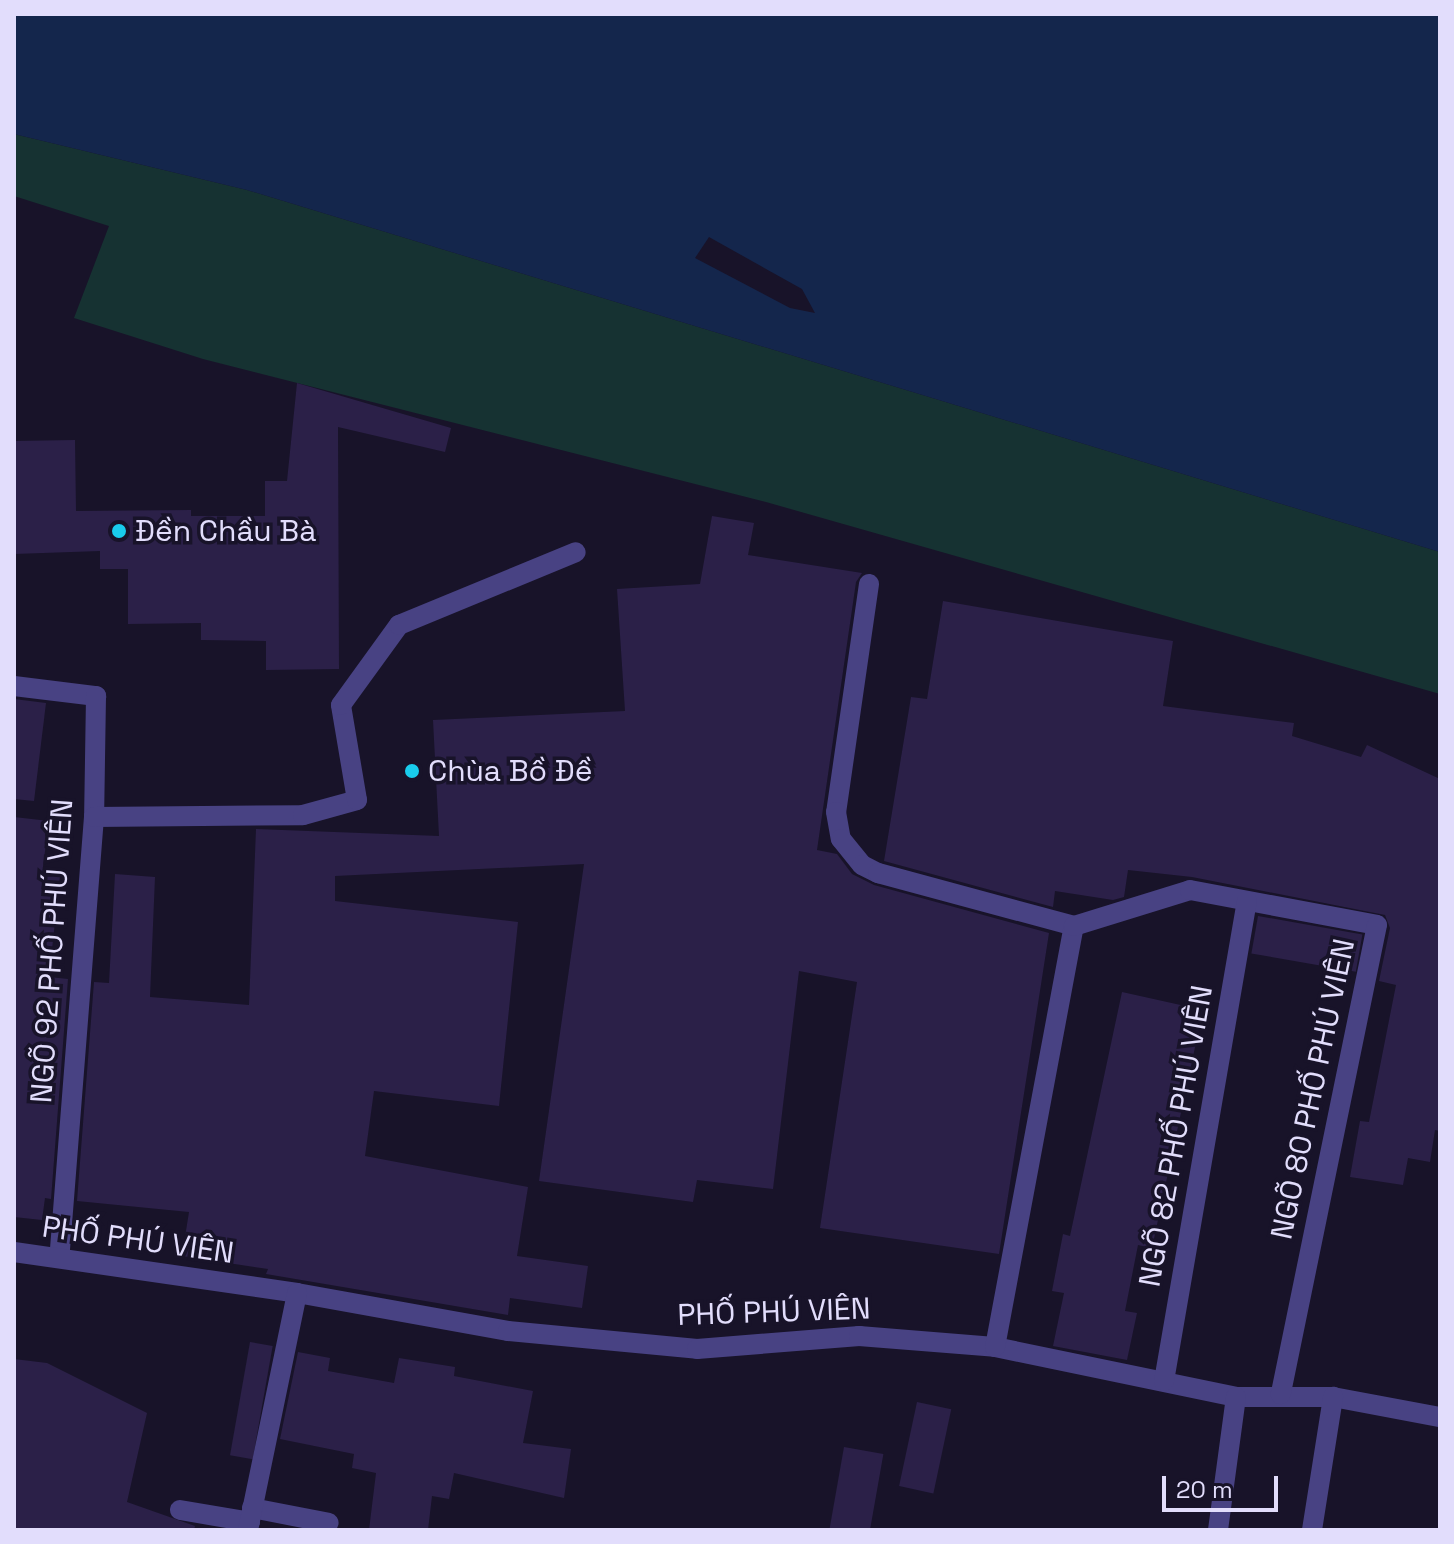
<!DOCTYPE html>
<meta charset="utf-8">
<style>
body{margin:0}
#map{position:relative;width:1454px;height:1544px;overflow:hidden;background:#181329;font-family:"Space Grotesk",sans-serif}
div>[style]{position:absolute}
.green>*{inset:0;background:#163232}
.water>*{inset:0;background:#14264c}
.pier>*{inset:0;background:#181329}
.building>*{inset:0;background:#2b2048;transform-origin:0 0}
.minor>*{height:20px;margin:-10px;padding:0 10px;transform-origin:10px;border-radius:10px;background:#484283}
.dots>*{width:22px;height:22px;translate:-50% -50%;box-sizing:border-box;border:4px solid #181329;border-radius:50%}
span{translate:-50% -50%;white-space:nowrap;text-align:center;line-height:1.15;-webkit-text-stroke:7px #181329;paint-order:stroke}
.poi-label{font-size:30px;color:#e2ddfc}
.left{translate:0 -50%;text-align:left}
.street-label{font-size:30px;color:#e2ddfc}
.frame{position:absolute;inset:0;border:16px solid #e2ddfc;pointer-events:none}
.scale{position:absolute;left:1162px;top:1476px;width:116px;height:36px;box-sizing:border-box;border:4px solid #e2ddfc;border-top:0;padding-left:10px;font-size:24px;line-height:28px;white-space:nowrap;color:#e2ddfc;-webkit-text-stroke:6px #181329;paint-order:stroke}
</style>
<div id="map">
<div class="green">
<i style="clip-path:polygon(14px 134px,247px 190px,1440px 552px,1440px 694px,766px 502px,203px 359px,74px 318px,109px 226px,14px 196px)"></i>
</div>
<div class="water">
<i style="clip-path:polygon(14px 14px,1440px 14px,1440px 552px,247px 190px,14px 134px)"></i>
</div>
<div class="pier">
<i style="clip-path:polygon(709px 237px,802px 289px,815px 313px,790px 308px,695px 258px)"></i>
</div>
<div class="building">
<i style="clip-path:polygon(297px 383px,451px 428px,445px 452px,338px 427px,339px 669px,266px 670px,266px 641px,201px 640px,201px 623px,128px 624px,128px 569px,100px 569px,100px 551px,14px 554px,14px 441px,75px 440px,76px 511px,191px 510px,191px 516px,265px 516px,265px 481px,287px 481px)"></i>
<i style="clip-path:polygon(712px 516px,754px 523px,748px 555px,862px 573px,856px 582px,817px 850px,837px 854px,852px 874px,874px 885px,1049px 933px,999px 1254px,820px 1228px,857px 982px,799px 971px,773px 1189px,697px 1180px,693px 1202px,539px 1181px,584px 864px,335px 876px,335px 901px,518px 922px,499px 1106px,374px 1091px,365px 1156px,528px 1187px,517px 1256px,588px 1266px,582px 1308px,510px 1298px,508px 1315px,266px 1274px,268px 1269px,182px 1256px,189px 1212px,77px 1201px,94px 982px,109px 983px,115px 874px,155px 877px,150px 997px,249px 1005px,256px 829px,439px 836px,433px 720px,625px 711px,617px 589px,700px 584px)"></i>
<i style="clip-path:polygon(943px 601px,1173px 641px,1163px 706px,1294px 723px,1292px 736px,1361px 757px,1367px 745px,1440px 779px,1440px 1131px,1435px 1130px,1430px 1162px,1408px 1158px,1403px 1185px,1350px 1177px,1360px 1121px,1369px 1122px,1396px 985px,1379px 981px,1390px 928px,1385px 915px,1192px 877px,1128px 870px,1124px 897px,1113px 900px,1055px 891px,1053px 907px,884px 861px,911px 697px,927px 699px)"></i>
<i style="clip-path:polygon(14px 699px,46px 703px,34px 801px,14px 799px)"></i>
<i style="clip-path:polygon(14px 817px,49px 821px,42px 874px,60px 876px,49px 977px,68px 979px,51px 1199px,45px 1198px,42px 1220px,14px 1217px)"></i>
<i style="left:1258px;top:916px;width:106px;height:38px;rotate:10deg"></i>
<i style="clip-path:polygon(1122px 992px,1203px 1010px,1152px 1248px,1138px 1245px,1125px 1311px,1137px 1313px,1127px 1360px,1053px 1346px,1064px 1293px,1052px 1291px,1063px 1234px,1070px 1236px)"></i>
<i style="left:250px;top:1342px;width:23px;height:115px;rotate:10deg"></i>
<i style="clip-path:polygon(298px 1352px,330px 1358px,328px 1371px,394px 1383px,399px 1358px,455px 1367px,454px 1376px,533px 1391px,523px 1443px,571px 1449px,564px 1498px,454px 1473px,449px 1499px,432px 1496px,428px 1530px,369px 1530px,376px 1473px,352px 1468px,354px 1454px,280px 1439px)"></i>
<i style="clip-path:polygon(14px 1359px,47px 1363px,147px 1413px,127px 1502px,195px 1526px,194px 1530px,14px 1530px)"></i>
<i style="left:917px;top:1402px;width:35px;height:86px;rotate:12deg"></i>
<i style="left:844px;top:1447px;width:40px;height:85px;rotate:10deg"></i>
</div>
<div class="minor">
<i style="left:869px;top:584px;width:230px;rotate:98.2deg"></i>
<i style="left:836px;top:812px;width:27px;rotate:80deg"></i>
<i style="left:841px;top:839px;width:33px;rotate:51deg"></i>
<i style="left:862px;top:865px;width:18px;rotate:27deg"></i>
<i style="left:878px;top:873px;width:203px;rotate:15.1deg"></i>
<i style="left:14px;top:686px;width:83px;rotate:7deg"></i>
<i style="left:96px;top:696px;width:121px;rotate:90.9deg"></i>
<i style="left:94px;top:817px;width:442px;rotate:94.5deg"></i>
<i style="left:94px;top:817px;width:209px;rotate:-0.5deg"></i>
<i style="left:303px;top:815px;width:56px;rotate:-15.5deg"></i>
<i style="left:357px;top:800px;width:96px;rotate:-99.6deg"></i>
<i style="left:341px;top:705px;width:99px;rotate:-54.1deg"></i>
<i style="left:399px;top:625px;width:191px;rotate:-22.4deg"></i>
<i style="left:14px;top:1252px;width:286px;rotate:8.2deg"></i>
<i style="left:297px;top:1293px;width:214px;rotate:10.2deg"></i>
<i style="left:508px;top:1331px;width:190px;rotate:5.4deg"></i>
<i style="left:697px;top:1349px;width:163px;rotate:-4.6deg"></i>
<i style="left:859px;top:1336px;width:136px;rotate:4.6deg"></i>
<i style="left:995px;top:1347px;width:246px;rotate:11.7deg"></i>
<i style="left:1236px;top:1397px;width:97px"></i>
<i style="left:1333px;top:1397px;width:109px;rotate:10.6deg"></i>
<i style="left:995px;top:1347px;width:428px;rotate:-79.4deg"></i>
<i style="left:1074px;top:926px;width:121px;rotate:-17.2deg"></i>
<i style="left:1190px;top:890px;width:190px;rotate:10.6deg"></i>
<i style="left:1377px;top:925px;width:479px;rotate:101.6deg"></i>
<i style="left:1164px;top:1381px;width:487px;rotate:-80.2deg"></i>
<i style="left:252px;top:1508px;width:78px;rotate:11deg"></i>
<i style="left:180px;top:1510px;width:71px;rotate:9.7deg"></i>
<i style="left:248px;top:1530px;width:242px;rotate:-78.3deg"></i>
<i style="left:1218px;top:1530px;width:134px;rotate:-82.3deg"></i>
<i style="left:1312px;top:1530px;width:135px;rotate:-81deg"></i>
</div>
<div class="dots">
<i style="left:119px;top:531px;background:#19ccec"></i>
<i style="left:412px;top:771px;background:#19ccec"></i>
</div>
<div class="poi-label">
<span class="left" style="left:135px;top:531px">Đền Chầu Bà</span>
<span class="left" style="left:428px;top:771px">Chùa Bồ Đề</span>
</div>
<div class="street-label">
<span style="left:52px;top:951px;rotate:-86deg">NGÕ 92 PHỐ PHÚ VIÊN</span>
<span style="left:1313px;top:1089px;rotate:-78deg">NGÕ 80 PHỐ PHÚ VIÊN</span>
<span style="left:1176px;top:1136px;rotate:-80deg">NGÕ 82 PHỐ PHÚ VIÊN</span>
<span style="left:138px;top:1240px;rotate:8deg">PHỐ PHÚ VIÊN</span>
<span style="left:774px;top:1312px;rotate:-2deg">PHỐ PHÚ VIÊN</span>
</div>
<div class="frame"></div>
<div class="scale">20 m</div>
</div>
